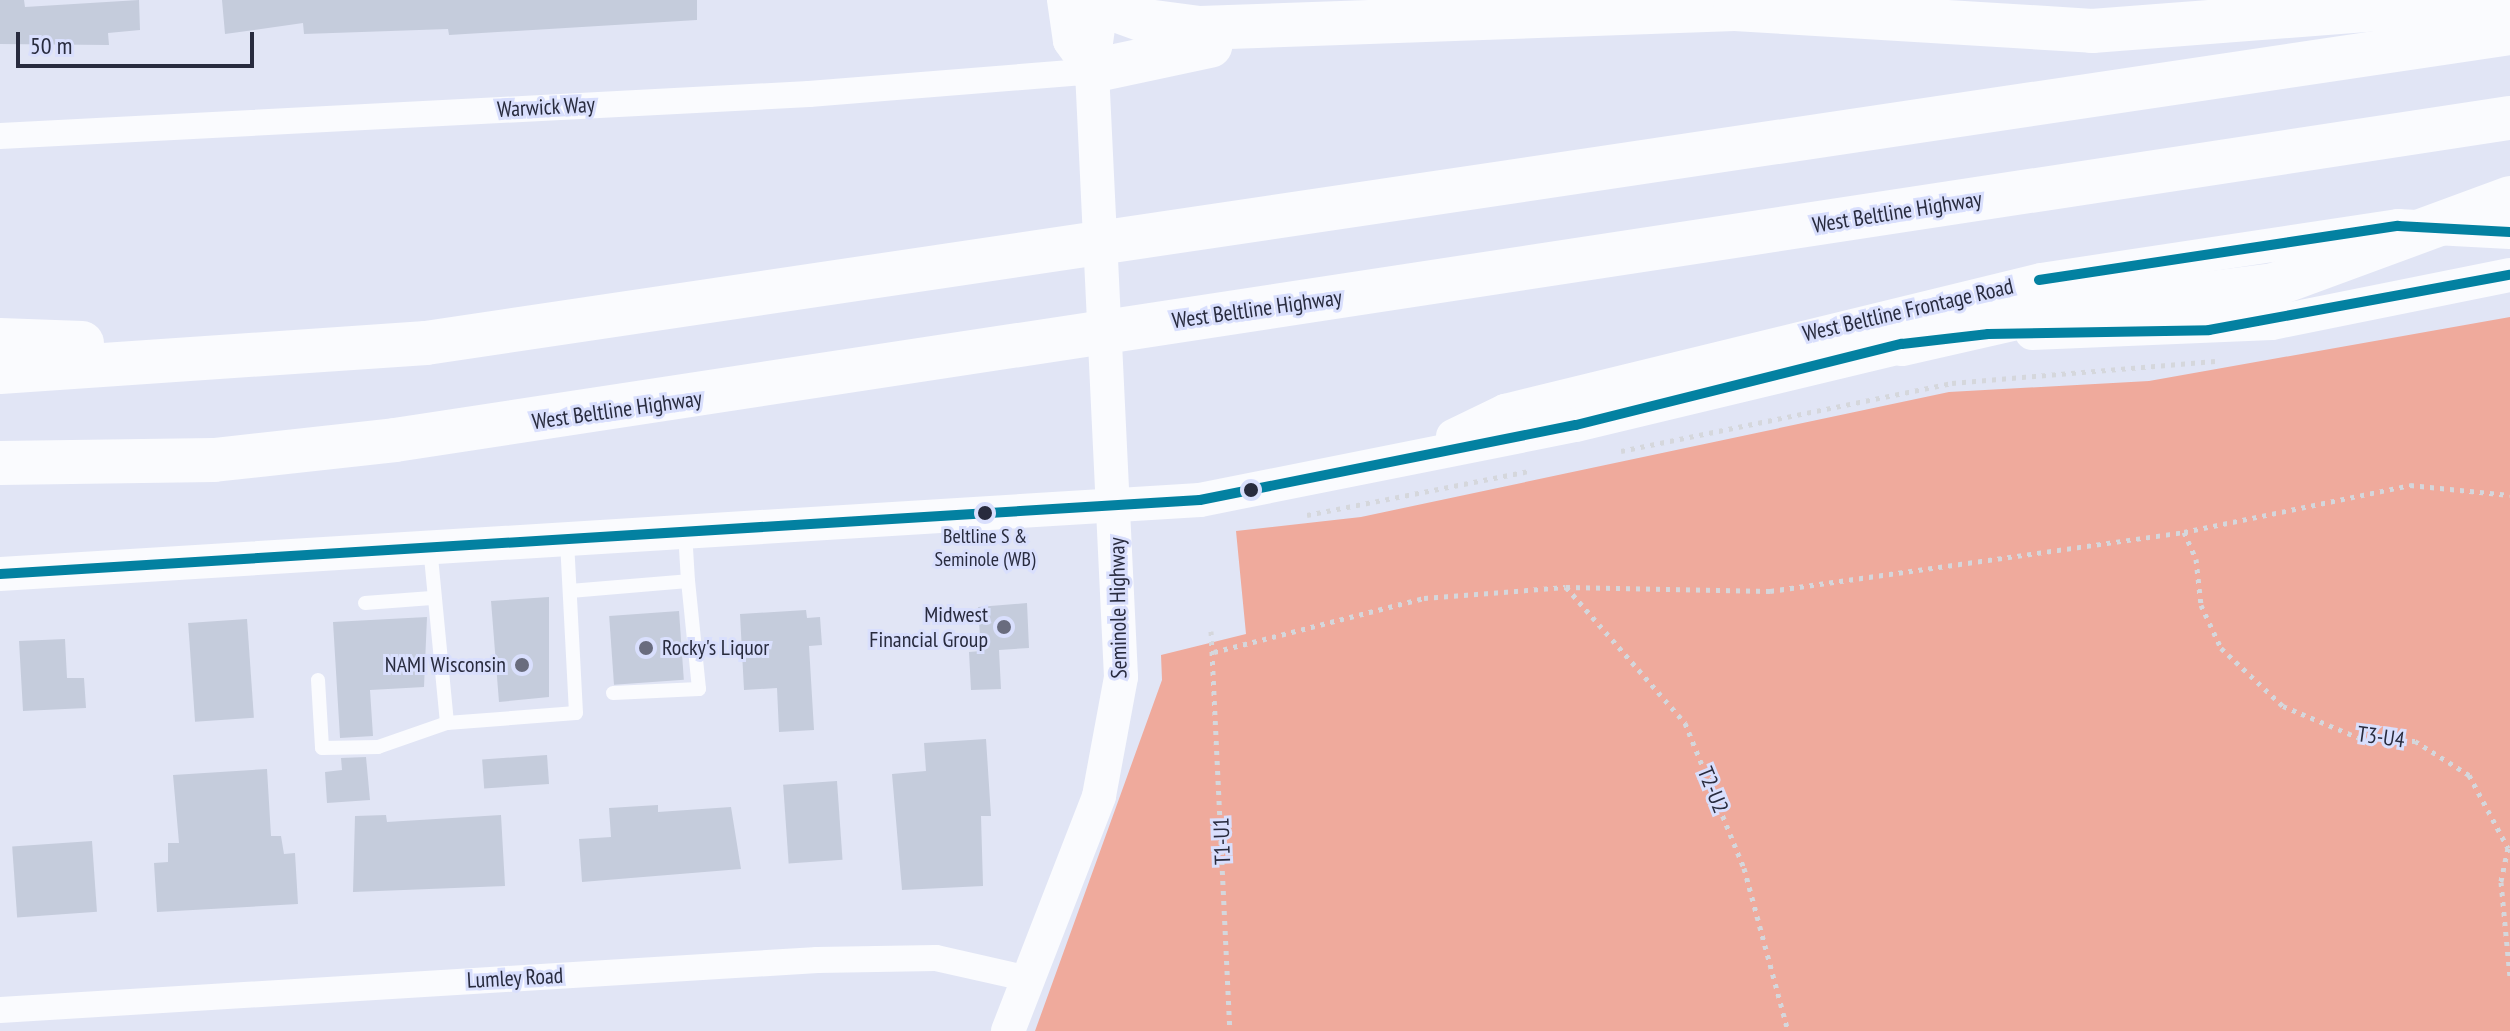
<!DOCTYPE html>
<style>
body{margin:0}
#map{position:relative;width:2510px;height:1031px;overflow:hidden;background:#e1e5f5;font-family:"PT Sans Narrow",sans-serif}
div>[style]{position:absolute}
.forest>*{inset:0;background:#efaa9c}
.building>*{inset:0;background:#c5ccdc;transform-origin:0 0}
.path>*{height:5px;margin-top:-2.5px;transform-origin:0;background:repeating-linear-gradient(90deg,#d5d7dc 0 4px,transparent 0 10px)}
.service>*{height:14px;margin:-7px;padding:0 7px;transform-origin:7px;border-radius:7px;background:#fafbfe}
.minor>*{height:26px;margin:-13px;padding:0 13px;transform-origin:13px;border-radius:13px;background:#fafbfe}
.tertiary>*{height:34px;margin:-17px;padding:0 17px;transform-origin:17px;border-radius:17px;background:#fafbfe}
.motorway>*{height:44px;margin:-22px;padding:0 22px;transform-origin:22px;border-radius:22px;background:#fafbfe}
.bus-1>*{height:10px;margin:-5px;padding:0 5px;transform-origin:5px;border-radius:5px;background:#0381a1}
.dots>*{width:22px;height:22px;translate:-50% -50%;box-sizing:border-box;border:4px solid #d9dffd;border-radius:50%}
span{translate:-50% -50%;white-space:nowrap;text-align:center;line-height:1.15;-webkit-text-stroke:6px #d9dffd;paint-order:stroke}
.bus-label{font-size:20px;color:#282b3e}
.street-label{font-size:22px;color:#282b3e}
.poi-label{font-size:22px;color:#282b3e}
.right{translate:-100% -50%;text-align:right}
.left{translate:0 -50%;text-align:left}
.scale{position:absolute;left:16px;top:32px;width:238px;height:36px;box-sizing:border-box;border:4px solid #282b3e;border-top:0;padding-left:10px;font-size:24px;line-height:28px;white-space:nowrap;color:#282b3e;-webkit-text-stroke:6px #d9dffd;paint-order:stroke}
</style>
<div id="map">
<div class="forest">
<i style="clip-path:polygon(2510px 317px,2510px 1031px,1035px 1031px,1162px 680px,1161px 655px,1246px 634px,1236px 531px,1361px 517px,1949px 392px,2149px 381px)"></i>
</div>
<div class="building">
<i style="clip-path:polygon(0 0,24px 0,25px 7px,139px 0,140px 30px,108px 33px,109px 45px,0 44px)"></i>
<i style="clip-path:polygon(222px 0,697px 0,697px 20px,449px 35px,448px 29px,304px 34px,303px 23px,225px 34px)"></i>
<i style="clip-path:polygon(549px 597px,549px 697px,499px 702px,491px 601px)"></i>
<i style="clip-path:polygon(1027px 603px,1029px 648px,999px 650px,1001px 689px,971px 690px,969px 652px,981px 651px,978px 607px)"></i>
<i style="clip-path:polygon(806px 610px,807px 618px,820px 617px,822px 645px,809px 646px,814px 730px,779px 732px,777px 688px,744px 690px,740px 614px)"></i>
<i style="left:679px;top:611px;width:69px;height:70px;rotate:86deg"></i>
<i style="clip-path:polygon(427px 617px,424px 687px,370px 690px,373px 736px,340px 738px,333px 622px)"></i>
<i style="left:247px;top:619px;width:99px;height:59px;rotate:86deg"></i>
<i style="clip-path:polygon(65px 639px,67px 678px,84px 678px,86px 708px,23px 711px,19px 641px)"></i>
<i style="clip-path:polygon(986px 739px,991px 816px,981px 816px,983px 886px,902px 890px,892px 774px,926px 771px,924px 743px)"></i>
<i style="left:547px;top:755px;width:29px;height:65px;rotate:86deg"></i>
<i style="clip-path:polygon(366px 757px,370px 800px,327px 803px,325px 772px,342px 770px,341px 758px)"></i>
<i style="clip-path:polygon(267px 769px,271px 836px,281px 836px,284px 854px,295px 853px,298px 904px,157px 912px,154px 863px,168px 862px,168px 843px,179px 843px,173px 775px)"></i>
<i style="left:837px;top:781px;width:79px;height:54px;rotate:86deg"></i>
<i style="clip-path:polygon(658px 805px,658px 812px,731px 807px,741px 869px,582px 882px,579px 839px,611px 837px,609px 808px)"></i>
<i style="clip-path:polygon(386px 815px,387px 822px,501px 815px,505px 886px,353px 892px,355px 816px)"></i>
<i style="left:92px;top:841px;width:71px;height:80px;rotate:86deg"></i>
</div>
<div class="path">
<i style="left:1621px;top:451px;width:338px;rotate:-11.6deg"></i>
<i style="left:1952px;top:383px;width:264px;rotate:-4.8deg"></i>
<i style="left:1307px;top:515px;width:226px;rotate:-11.2deg"></i>
<i style="left:2184px;top:532px;width:30px;rotate:66deg"></i>
<i style="left:2196px;top:559px;width:46px;rotate:83.8deg"></i>
<i style="left:2201px;top:605px;width:47px;rotate:65.1deg"></i>
<i style="left:2221px;top:648px;width:85px;rotate:43.1deg"></i>
<i style="left:2283px;top:706px;width:86px;rotate:22.7deg"></i>
<i style="left:2362px;top:739px;width:53px;rotate:2.2deg"></i>
<i style="left:2415px;top:741px;width:64px;rotate:32.2deg"></i>
<i style="left:2469px;top:775px;width:83px;rotate:61.9deg"></i>
<i style="left:2508px;top:848px;width:35px;rotate:102deg"></i>
<i style="left:2501px;top:882px;width:95px;rotate:84.6deg"></i>
<i style="left:1566px;top:587px;width:181px;rotate:48.8deg"></i>
<i style="left:1685px;top:723px;width:157px;rotate:67.9deg"></i>
<i style="left:1744px;top:868px;width:169px;rotate:74.9deg"></i>
<i style="left:1211px;top:631px;width:400px;rotate:87.3deg"></i>
<i style="left:1214px;top:652px;width:217px;rotate:-14.4deg"></i>
<i style="left:1424px;top:598px;width:142px;rotate:-4.4deg"></i>
<i style="left:1566px;top:587px;width:204px;rotate:1.1deg"></i>
<i style="left:1770px;top:591px;width:418px;rotate:-8.1deg"></i>
<i style="left:2184px;top:532px;width:231px;rotate:-11.7deg"></i>
<i style="left:2410px;top:485px;width:100px;rotate:5.7deg"></i>
</div>
<div class="service">
<i style="left:570px;top:591px;width:118px;rotate:-4.8deg"></i>
<i style="left:688px;top:581px;width:49px;rotate:-93.5deg"></i>
<i style="left:365px;top:603px;width:67px;rotate:-4.3deg"></i>
<i style="left:318px;top:680px;width:68px;rotate:86.6deg"></i>
<i style="left:322px;top:748px;width:56px;rotate:-1deg"></i>
<i style="left:378px;top:747px;width:73px;rotate:-19.2deg"></i>
<i style="left:447px;top:723px;width:178px;rotate:-95.5deg"></i>
<i style="left:613px;top:693px;width:86px;rotate:-2.7deg"></i>
<i style="left:699px;top:689px;width:109px;rotate:-95.8deg"></i>
<i style="left:447px;top:723px;width:129px;rotate:-4.4deg"></i>
<i style="left:576px;top:713px;width:173px;rotate:-93deg"></i>
</div>
<div class="minor">
<i style="left:0;top:136px;width:810px;rotate:-2.97deg"></i>
<i style="left:809px;top:94px;width:284px;rotate:-4.6deg"></i>
<i style="left:0;top:1010px;width:819px;rotate:-3.5deg"></i>
<i style="left:817px;top:960px;width:119px;rotate:-1deg"></i>
<i style="left:936px;top:958px;width:95px;rotate:12.7deg"></i>
</div>
<div class="tertiary">
<i style="left:1064px;top:0;width:41px;rotate:81.7deg"></i>
<i style="left:1070px;top:41px;width:37px;rotate:54deg"></i>
<i style="left:2032px;top:333px;width:240px;rotate:-2.4deg"></i>
<i style="left:2272px;top:323px;width:243px;rotate:-11.4deg"></i>
<i style="left:1453px;top:436px;width:58px;rotate:-25.7deg"></i>
<i style="left:1505px;top:411px;width:552px;rotate:-13.73deg"></i>
<i style="left:2041px;top:280px;width:361px;rotate:-8.6deg"></i>
<i style="left:2398px;top:226px;width:112px;rotate:3.1deg"></i>
<i style="left:0;top:574px;width:1202px;rotate:-3.53deg"></i>
<i style="left:1200px;top:500px;width:383px;rotate:-11.3deg"></i>
<i style="left:1576px;top:425px;width:361px;rotate:-13.5deg"></i>
<i style="left:1008px;top:1031px;width:252px;rotate:-68.8deg"></i>
<i style="left:1099px;top:796px;width:121px;rotate:-79.5deg"></i>
<i style="left:1121px;top:677px;width:607px;rotate:-92.74deg"></i>
<i style="left:1092px;top:71px;width:72px;rotate:-82deg"></i>
</div>
<div class="motorway">
<i style="left:1102px;top:5px;width:47px;rotate:20deg"></i>
<i style="left:1146px;top:21px;width:54px;rotate:7.4deg"></i>
<i style="left:1200px;top:28px;width:535px;rotate:-2.03deg"></i>
<i style="left:1735px;top:9px;width:358px;rotate:3.5deg"></i>
<i style="left:2092px;top:31px;width:404px;rotate:-4.4deg"></i>
<i style="left:1092px;top:71px;width:121px;rotate:-12deg"></i>
<i style="left:0;top:340px;width:82px;rotate:2.1deg"></i>
<i style="left:1902px;top:344px;width:117px;rotate:-12.8deg"></i>
<i style="left:2016px;top:318px;width:260px;rotate:-7.3deg"></i>
<i style="left:2274px;top:285px;width:252px;rotate:-20.2deg"></i>
<i style="left:0;top:372px;width:427px;rotate:-3.9deg"></i>
<i style="left:426px;top:343px;width:2107px;rotate:-8.46deg"></i>
<i style="left:0;top:463px;width:214px;rotate:-0.8deg"></i>
<i style="left:214px;top:460px;width:182px;rotate:-6.3deg"></i>
<i style="left:395px;top:440px;width:2139px;rotate:-8.66deg"></i>
</div>
<div class="bus-1">
<i style="left:2039px;top:280px;width:363px;rotate:-8.6deg"></i>
<i style="left:2398px;top:226px;width:112px;rotate:3.1deg"></i>
<i style="left:0;top:574px;width:1202px;rotate:-3.53deg"></i>
<i style="left:1200px;top:500px;width:383px;rotate:-11.3deg"></i>
<i style="left:1576px;top:425px;width:336px;rotate:-14deg"></i>
<i style="left:1902px;top:344px;width:87px;rotate:-6.6deg"></i>
<i style="left:1988px;top:334px;width:221px;rotate:-1deg"></i>
<i style="left:2209px;top:330px;width:306px;rotate:-10.4deg"></i>
</div>
<div class="dots">
<i style="left:1251px;top:490px;background:#282b3e"></i>
<i style="left:985px;top:513px;background:#282b3e"></i>
<i style="left:1004px;top:627px;background:#696c7e"></i>
<i style="left:646px;top:648px;background:#696c7e"></i>
<i style="left:522px;top:665px;background:#696c7e"></i>
</div>
<div class="bus-label">
<span style="left:985px;top:548px">Beltline S &amp;<br>Seminole (WB)</span>
</div>
<div class="street-label">
<span style="left:546px;top:107px;rotate:-3deg">Warwick Way</span>
<span style="left:1897px;top:212px;rotate:-9deg">West Beltline Highway</span>
<span style="left:1257px;top:309px;rotate:-8deg">West Beltline Highway</span>
<span style="left:1908px;top:310px;rotate:-13deg">West Beltline Frontage Road</span>
<span style="left:617px;top:410px;rotate:-8deg">West Beltline Highway</span>
<span style="left:1118px;top:608px;rotate:-91deg">Seminole Highway</span>
<span style="left:2381px;top:737px;rotate:8deg">T3-U4</span>
<span style="left:1713px;top:790px;rotate:68deg">T2-U2</span>
<span style="left:1222px;top:841px;rotate:-92deg">T1-U1</span>
<span style="left:515px;top:978px;rotate:-3deg">Lumley Road</span>
</div>
<div class="poi-label">
<span class="right" style="left:988px;top:627px">Midwest<br>Financial Group</span>
<span class="left" style="left:662px;top:648px">Rocky's Liquor</span>
<span class="right" style="left:506px;top:665px">NAMI Wisconsin</span>
</div>
<div class="scale">50 m</div>
</div>
